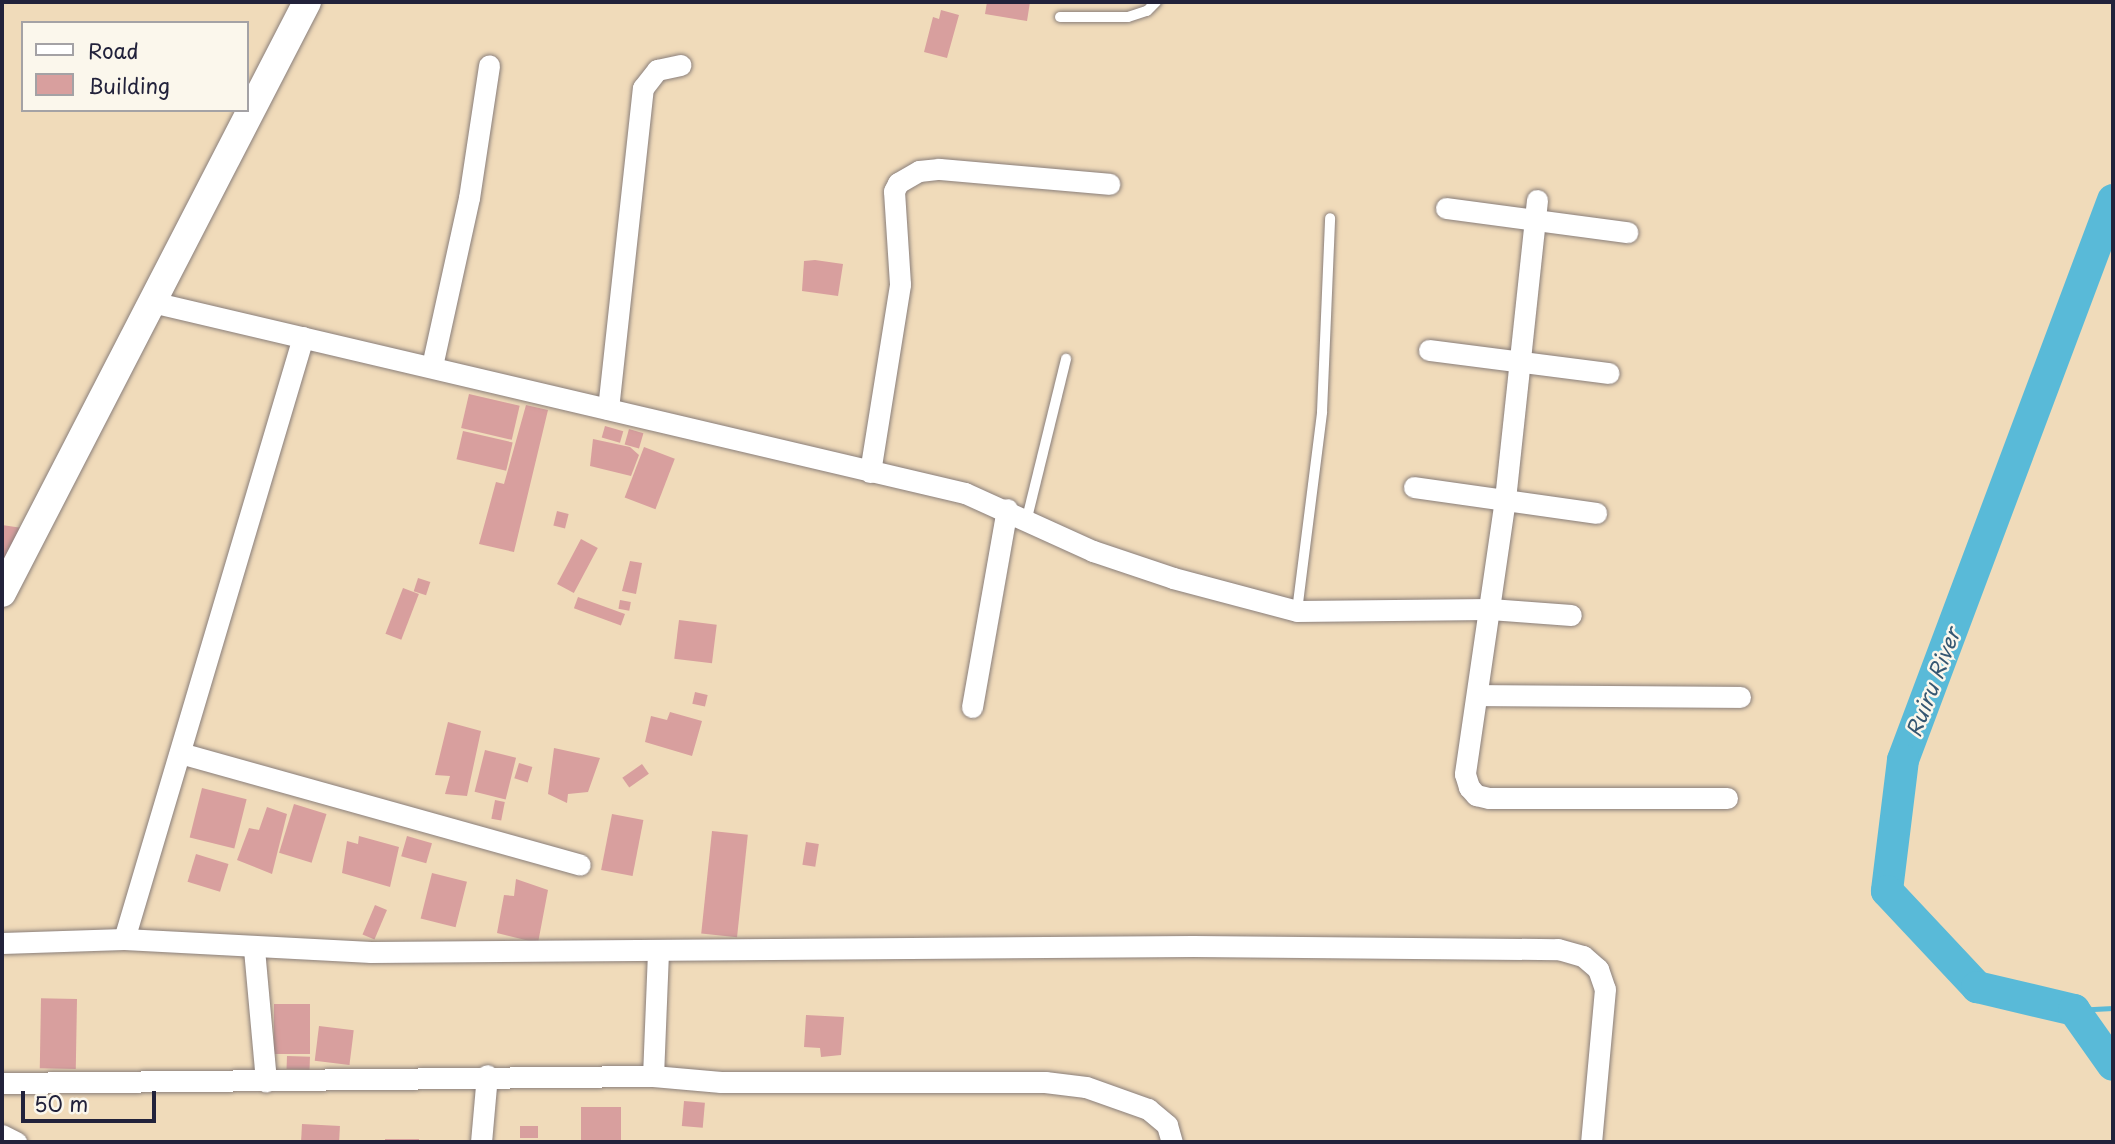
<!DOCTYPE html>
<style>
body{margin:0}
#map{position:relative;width:2115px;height:1144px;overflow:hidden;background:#f0dbba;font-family:"Playpen Sans",sans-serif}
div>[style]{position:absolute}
.stream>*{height:5px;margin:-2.5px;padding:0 2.5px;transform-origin:2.5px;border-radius:2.5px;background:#59bad8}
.river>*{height:32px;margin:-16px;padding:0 16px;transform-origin:16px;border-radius:16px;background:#59bad8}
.building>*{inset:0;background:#d89f9e;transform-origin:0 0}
.roads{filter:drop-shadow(0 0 2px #897e7a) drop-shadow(0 0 2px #897e7a)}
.service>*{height:10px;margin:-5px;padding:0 5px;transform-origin:5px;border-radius:5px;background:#fff}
.minor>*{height:21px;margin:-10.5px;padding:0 10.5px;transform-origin:10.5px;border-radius:10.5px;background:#fff}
.tertiary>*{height:28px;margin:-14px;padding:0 14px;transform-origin:14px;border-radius:14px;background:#fff}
span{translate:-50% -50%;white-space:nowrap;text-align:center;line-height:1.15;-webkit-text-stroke:5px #fbf7ec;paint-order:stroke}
.water-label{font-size:21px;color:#355772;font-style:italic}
.frame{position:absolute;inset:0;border:4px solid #22223b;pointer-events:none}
.legend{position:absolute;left:21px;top:21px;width:228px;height:91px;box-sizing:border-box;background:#fbf7ec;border:2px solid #a4a2a5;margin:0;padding:9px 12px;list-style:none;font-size:21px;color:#22223b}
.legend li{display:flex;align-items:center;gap:14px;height:35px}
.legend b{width:35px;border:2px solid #a4a2a5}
.scale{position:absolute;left:21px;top:1091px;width:135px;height:32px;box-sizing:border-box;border:4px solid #22223b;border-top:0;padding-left:9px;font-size:21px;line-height:24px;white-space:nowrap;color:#22223b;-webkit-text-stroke:5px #fbf7ec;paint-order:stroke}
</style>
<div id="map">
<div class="stream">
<i style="left:2074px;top:1010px;width:39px;rotate:-3deg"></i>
</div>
<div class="river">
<i style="left:2113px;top:200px;width:598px;rotate:110.56deg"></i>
<i style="left:1903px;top:760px;width:132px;rotate:97deg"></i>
<i style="left:1887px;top:891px;width:132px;rotate:46.8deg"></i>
<i style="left:1977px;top:987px;width:100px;rotate:13.3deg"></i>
<i style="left:2074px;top:1010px;width:67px;rotate:54.7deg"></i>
</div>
<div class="building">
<i style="clip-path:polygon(987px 2px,1030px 2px,1027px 21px,985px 14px)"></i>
<i style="clip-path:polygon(941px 10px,959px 15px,947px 58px,924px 52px,933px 17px,939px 19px)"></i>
<i style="clip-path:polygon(815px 260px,843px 264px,838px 296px,802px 291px,804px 261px)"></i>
<i style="left:469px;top:394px;width:52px;height:35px;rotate:13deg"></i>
<i style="clip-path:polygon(526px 405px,548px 410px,514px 552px,479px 544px,496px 482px,504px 484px)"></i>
<i style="left:605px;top:426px;width:19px;height:12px;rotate:16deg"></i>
<i style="left:629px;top:429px;width:15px;height:16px;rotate:16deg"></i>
<i style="left:463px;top:431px;width:51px;height:29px;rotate:13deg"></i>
<i style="clip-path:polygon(593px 439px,630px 447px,639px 455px,631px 476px,590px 466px)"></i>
<i style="left:644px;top:447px;width:33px;height:54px;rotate:21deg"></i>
<i style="left:557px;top:511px;width:12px;height:15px;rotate:14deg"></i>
<i style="clip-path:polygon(2px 525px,29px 529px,2px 586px)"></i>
<i style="left:581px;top:539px;width:19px;height:51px;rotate:28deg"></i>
<i style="clip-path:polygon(630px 561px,642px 563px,636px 594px,622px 591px)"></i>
<i style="left:418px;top:578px;width:13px;height:14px;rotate:18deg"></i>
<i style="left:403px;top:588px;width:17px;height:49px;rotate:21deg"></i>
<i style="left:578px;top:597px;width:50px;height:12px;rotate:20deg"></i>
<i style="left:620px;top:600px;width:11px;height:9px;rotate:10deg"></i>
<i style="left:679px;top:620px;width:38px;height:39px;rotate:7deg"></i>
<i style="left:695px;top:692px;width:13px;height:12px;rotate:13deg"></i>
<i style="clip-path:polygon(670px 712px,702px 721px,692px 756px,645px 742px,651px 716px,667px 720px)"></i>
<i style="clip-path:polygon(448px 722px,481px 731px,467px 796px,445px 794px,450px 776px,435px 775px)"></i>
<i style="clip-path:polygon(554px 748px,600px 758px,588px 792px,568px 794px,567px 803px,548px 794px)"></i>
<i style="left:485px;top:750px;width:32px;height:43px;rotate:14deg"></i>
<i style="left:519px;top:763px;width:14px;height:16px;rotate:17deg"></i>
<i style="left:642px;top:764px;width:12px;height:24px;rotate:55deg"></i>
<i style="left:202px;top:788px;width:46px;height:51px;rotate:14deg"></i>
<i style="left:495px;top:800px;width:10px;height:19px;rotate:11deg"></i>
<i style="left:294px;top:804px;width:34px;height:51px;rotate:17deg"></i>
<i style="clip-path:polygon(267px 807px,287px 814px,272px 874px,237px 860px,249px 828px,259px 830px)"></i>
<i style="left:612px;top:814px;width:32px;height:57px;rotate:11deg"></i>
<i style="left:712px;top:831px;width:36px;height:103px;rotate:6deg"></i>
<i style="clip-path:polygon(359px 836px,399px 847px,390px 887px,342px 873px,347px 841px,358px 844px)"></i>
<i style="left:407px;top:836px;width:26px;height:21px;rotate:16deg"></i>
<i style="left:806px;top:842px;width:13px;height:23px;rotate:9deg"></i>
<i style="left:196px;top:854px;width:34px;height:29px;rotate:17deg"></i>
<i style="left:432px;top:873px;width:36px;height:47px;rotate:14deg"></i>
<i style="clip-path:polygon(516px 879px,548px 890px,538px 943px,497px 933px,504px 895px,514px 896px)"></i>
<i style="left:375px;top:905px;width:13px;height:32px;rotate:23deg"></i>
<i style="left:77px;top:999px;width:70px;height:36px;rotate:91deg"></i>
<i style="left:274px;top:1004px;width:36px;height:50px"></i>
<i style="clip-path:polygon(806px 1015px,844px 1017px,841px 1055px,821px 1057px,820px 1048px,804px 1047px)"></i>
<i style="left:319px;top:1026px;width:35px;height:35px;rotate:7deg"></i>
<i style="left:287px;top:1056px;width:23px;height:13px;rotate:2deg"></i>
<i style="left:684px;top:1101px;width:21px;height:25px;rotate:5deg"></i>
<i style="left:581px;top:1107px;width:40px;height:35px"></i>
<i style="left:302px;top:1124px;width:38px;height:18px;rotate:3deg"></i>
<i style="left:520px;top:1126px;width:18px;height:12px"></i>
<i style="left:385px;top:1139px;width:34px;height:3px"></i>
</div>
<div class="roads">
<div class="service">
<i style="left:1060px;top:17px;width:68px"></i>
<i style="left:1128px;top:17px;width:20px;rotate:-18deg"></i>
<i style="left:1147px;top:11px;width:13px;rotate:-45deg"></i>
<i style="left:1027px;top:518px;width:164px;rotate:-76.2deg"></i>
<i style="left:1297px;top:611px;width:201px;rotate:-82.8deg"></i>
<i style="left:1322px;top:412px;width:194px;rotate:-87.6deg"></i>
</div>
<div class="minor">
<i style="left:1537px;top:200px;width:301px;rotate:96.1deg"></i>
<i style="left:1505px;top:499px;width:278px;rotate:98.3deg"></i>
<i style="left:1465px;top:774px;width:14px;rotate:73deg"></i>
<i style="left:1469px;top:787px;width:11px;rotate:49deg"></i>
<i style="left:1476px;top:795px;width:13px;rotate:13deg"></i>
<i style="left:1489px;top:798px;width:238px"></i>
<i style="left:1446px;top:208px;width:183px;rotate:7.6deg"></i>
<i style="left:152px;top:302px;width:835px;rotate:13.22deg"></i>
<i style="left:965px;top:493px;width:141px;rotate:24.4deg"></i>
<i style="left:1093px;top:551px;width:84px;rotate:18.6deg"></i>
<i style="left:1173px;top:578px;width:128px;rotate:14.9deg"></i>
<i style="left:1297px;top:611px;width:193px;rotate:-0.6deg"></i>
<i style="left:1490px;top:609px;width:81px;rotate:4.2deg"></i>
<i style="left:1429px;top:350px;width:181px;rotate:7.3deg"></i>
<i style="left:432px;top:366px;width:172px;rotate:-77.6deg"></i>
<i style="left:469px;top:198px;width:134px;rotate:-81.4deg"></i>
<i style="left:608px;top:409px;width:323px;rotate:-83.8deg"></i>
<i style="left:643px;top:88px;width:23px;rotate:-52deg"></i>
<i style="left:657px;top:70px;width:24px;rotate:-12deg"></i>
<i style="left:870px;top:472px;width:190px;rotate:-80.9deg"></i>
<i style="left:900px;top:284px;width:93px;rotate:-93.7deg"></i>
<i style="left:894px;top:191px;width:9px;rotate:-63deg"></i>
<i style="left:898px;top:183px;width:24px;rotate:-30deg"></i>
<i style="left:919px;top:171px;width:20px;rotate:-6deg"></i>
<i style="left:939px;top:169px;width:171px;rotate:5deg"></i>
<i style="left:1414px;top:487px;width:184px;rotate:8.1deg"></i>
<i style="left:1477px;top:695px;width:263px;rotate:0.4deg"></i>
<i style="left:972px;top:707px;width:201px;rotate:-80deg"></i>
<i style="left:180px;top:753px;width:415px;rotate:15.6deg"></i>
<i style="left:124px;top:939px;width:628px;rotate:-73.44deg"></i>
<i style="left:2px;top:943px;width:122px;rotate:-1.9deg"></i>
<i style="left:124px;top:939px;width:247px;rotate:3deg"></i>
<i style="left:371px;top:952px;width:822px;rotate:-0.42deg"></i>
<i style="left:1193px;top:946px;width:365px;rotate:0.5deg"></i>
<i style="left:1558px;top:949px;width:26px;rotate:16deg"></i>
<i style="left:1583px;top:956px;width:20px;rotate:41deg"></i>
<i style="left:1598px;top:969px;width:21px;rotate:71deg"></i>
<i style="left:1605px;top:989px;width:154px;rotate:95.2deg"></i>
<i style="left:254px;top:949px;width:133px;rotate:84.8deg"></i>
<i style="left:658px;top:952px;width:124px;rotate:92.3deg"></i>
<i style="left:653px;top:1076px;width:68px;rotate:5deg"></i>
<i style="left:721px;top:1082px;width:324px"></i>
<i style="left:1045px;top:1082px;width:41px;rotate:7deg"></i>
<i style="left:1086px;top:1087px;width:66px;rotate:19.5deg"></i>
<i style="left:1148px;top:1109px;width:25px;rotate:40deg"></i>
<i style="left:1167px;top:1125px;width:18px;rotate:74deg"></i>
<i style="left:2px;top:1083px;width:651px;rotate:-0.62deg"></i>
<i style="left:2px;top:1135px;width:16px;rotate:27deg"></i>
<i style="left:481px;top:1142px;width:67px;rotate:-84.9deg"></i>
</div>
<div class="tertiary">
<i style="left:2px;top:593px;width:665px;rotate:-62.7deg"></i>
</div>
</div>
<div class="water-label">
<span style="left:1932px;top:682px;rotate:-69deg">Ruiru River</span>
</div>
<div class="frame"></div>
<ul class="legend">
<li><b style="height:9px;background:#fff"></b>Road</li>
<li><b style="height:19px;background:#d89f9e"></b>Building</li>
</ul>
<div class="scale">50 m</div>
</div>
